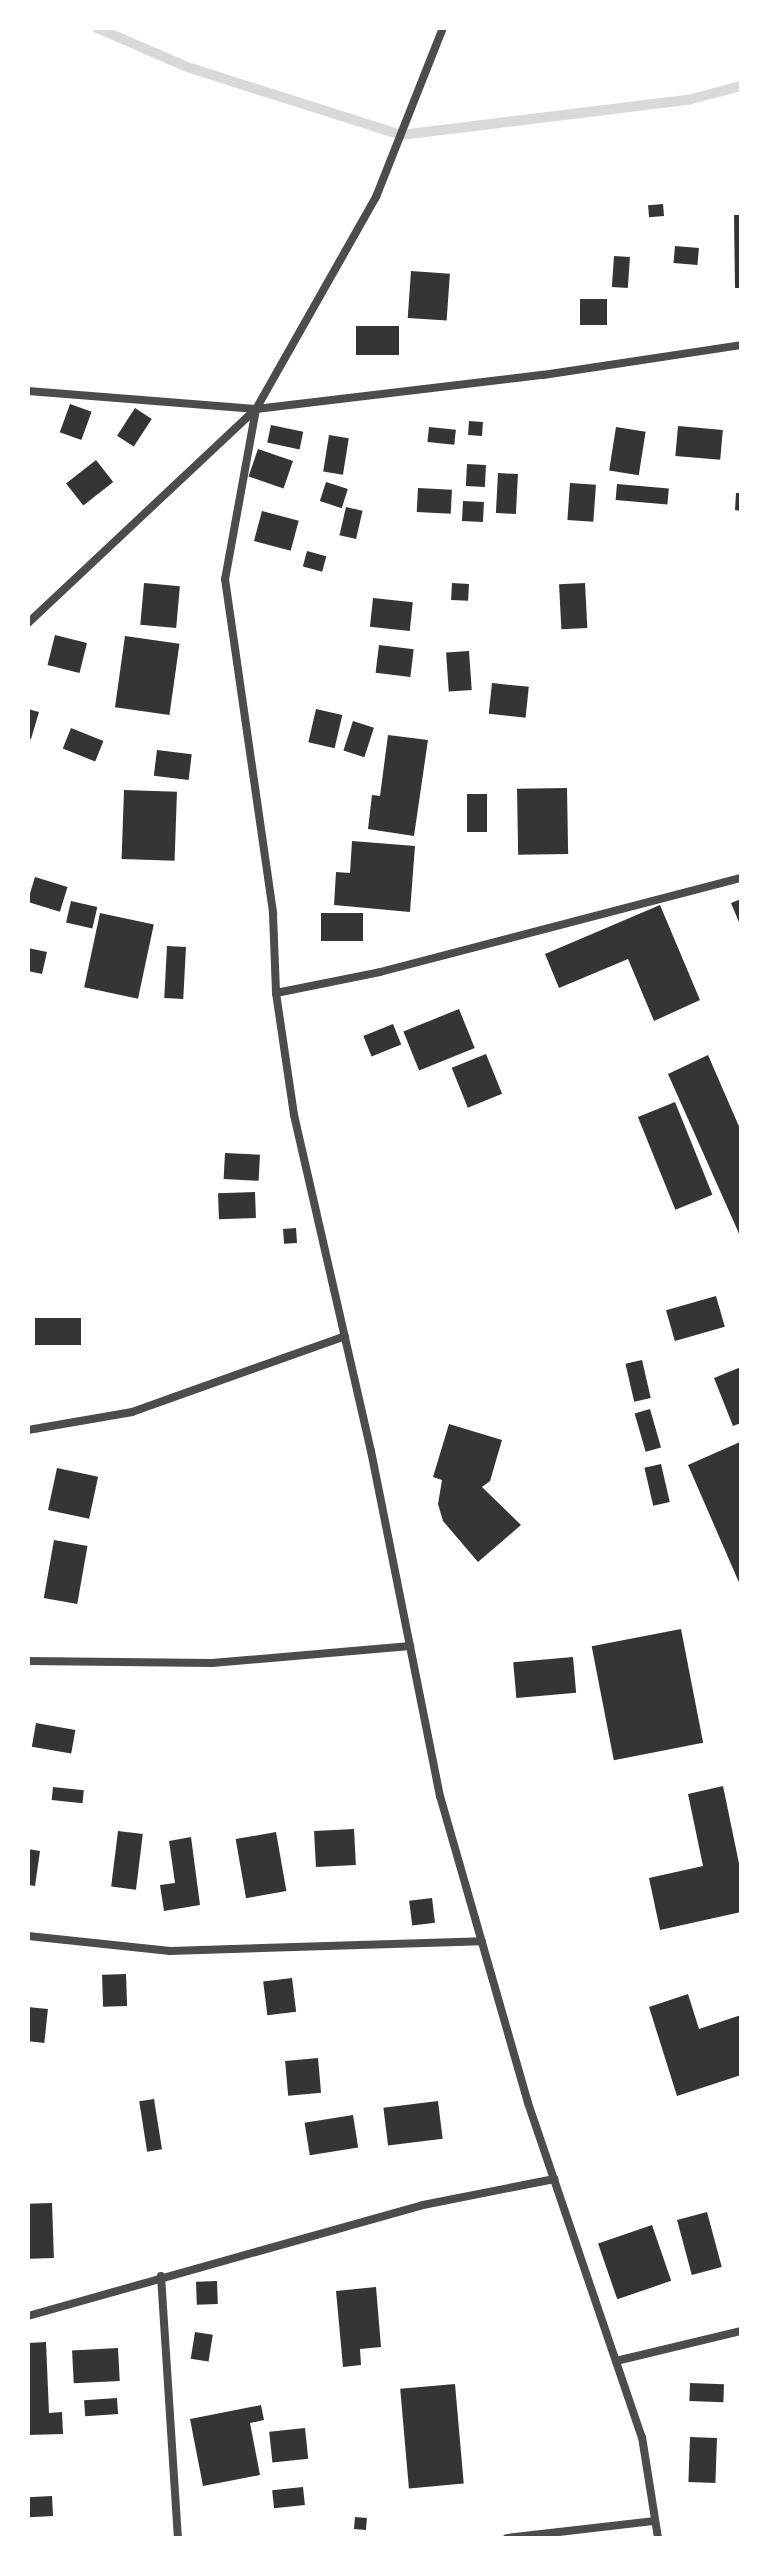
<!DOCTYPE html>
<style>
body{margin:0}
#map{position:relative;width:769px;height:2566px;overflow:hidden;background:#fff;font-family:Arial,sans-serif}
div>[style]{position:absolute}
.stream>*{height:10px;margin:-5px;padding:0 5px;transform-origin:5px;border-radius:5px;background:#d9d9d9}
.building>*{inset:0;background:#353535;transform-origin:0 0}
.minor>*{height:8px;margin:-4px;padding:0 4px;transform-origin:4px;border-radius:4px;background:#4c4c4c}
span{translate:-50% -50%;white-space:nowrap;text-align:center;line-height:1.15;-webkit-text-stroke:7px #fff;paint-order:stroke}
.frame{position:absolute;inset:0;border:30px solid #fff;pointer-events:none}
</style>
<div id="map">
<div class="stream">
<i style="left:97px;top:28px;width:98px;rotate:23.4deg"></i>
<i style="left:187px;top:67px;width:225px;rotate:17.6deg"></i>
<i style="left:401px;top:135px;width:289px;rotate:-7deg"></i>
<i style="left:688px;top:100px;width:55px;rotate:-14.8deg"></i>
</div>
<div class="building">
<i style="left:663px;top:204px;width:12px;height:15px;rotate:85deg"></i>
<i style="clip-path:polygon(734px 215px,741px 215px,741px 288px,735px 288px)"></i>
<i style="left:675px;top:246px;width:24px;height:17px;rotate:5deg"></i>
<i style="left:614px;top:256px;width:16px;height:31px;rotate:4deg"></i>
<i style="left:411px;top:271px;width:39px;height:47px;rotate:4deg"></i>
<i style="left:580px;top:299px;width:27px;height:26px"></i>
<i style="left:399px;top:326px;width:29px;height:43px;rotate:90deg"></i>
<i style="left:70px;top:404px;width:23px;height:30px;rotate:20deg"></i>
<i style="left:135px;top:408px;width:20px;height:33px;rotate:33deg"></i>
<i style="left:469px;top:421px;width:14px;height:14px;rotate:4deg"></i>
<i style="left:271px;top:425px;width:33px;height:18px;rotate:12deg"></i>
<i style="left:678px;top:426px;width:45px;height:30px;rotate:5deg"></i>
<i style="left:429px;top:427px;width:27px;height:15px;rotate:6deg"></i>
<i style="left:616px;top:427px;width:30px;height:44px;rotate:9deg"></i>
<i style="left:329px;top:435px;width:20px;height:37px;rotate:9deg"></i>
<i style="left:258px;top:449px;width:37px;height:29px;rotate:19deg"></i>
<i style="left:96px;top:460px;width:28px;height:38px;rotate:52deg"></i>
<i style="left:467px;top:464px;width:19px;height:22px;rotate:3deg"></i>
<i style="left:498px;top:473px;width:20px;height:40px;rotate:3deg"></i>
<i style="left:326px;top:482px;width:23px;height:20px;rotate:18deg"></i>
<i style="left:570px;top:483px;width:26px;height:37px;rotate:4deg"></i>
<i style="left:617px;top:484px;width:52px;height:16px;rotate:5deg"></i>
<i style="left:418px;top:488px;width:34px;height:24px;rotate:3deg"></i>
<i style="clip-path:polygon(736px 493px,741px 493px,741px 511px,735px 510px)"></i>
<i style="left:463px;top:501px;width:21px;height:20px;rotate:3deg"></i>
<i style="left:346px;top:507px;width:17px;height:29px;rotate:13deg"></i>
<i style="left:262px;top:511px;width:38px;height:31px;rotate:15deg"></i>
<i style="left:307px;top:551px;width:20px;height:16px;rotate:15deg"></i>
<i style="left:144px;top:583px;width:36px;height:42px;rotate:5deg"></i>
<i style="left:452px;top:583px;width:17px;height:17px;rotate:3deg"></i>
<i style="left:585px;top:583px;width:45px;height:26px;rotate:87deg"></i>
<i style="left:373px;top:598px;width:40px;height:29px;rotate:6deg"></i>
<i style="left:55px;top:635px;width:33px;height:31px;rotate:14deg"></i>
<i style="left:125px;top:636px;width:55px;height:72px;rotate:8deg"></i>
<i style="left:379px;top:645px;width:35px;height:28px;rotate:7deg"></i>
<i style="left:469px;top:651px;width:39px;height:23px;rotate:86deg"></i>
<i style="left:492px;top:683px;width:37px;height:31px;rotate:6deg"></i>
<i style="clip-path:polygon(28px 709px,39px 712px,31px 739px,28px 738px)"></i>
<i style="left:316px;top:709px;width:27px;height:34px;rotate:13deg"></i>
<i style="left:353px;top:721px;width:22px;height:31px;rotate:18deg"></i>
<i style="left:71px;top:728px;width:35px;height:22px;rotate:22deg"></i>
<i style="clip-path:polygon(388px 735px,428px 740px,414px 836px,368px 829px,372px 795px,380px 796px)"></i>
<i style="left:157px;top:750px;width:35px;height:26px;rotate:7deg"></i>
<i style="left:567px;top:788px;width:66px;height:50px;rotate:89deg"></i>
<i style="left:124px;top:790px;width:53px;height:69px;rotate:2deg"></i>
<i style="left:467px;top:794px;width:20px;height:38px"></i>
<i style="clip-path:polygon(352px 841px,415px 846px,410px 912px,334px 905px,336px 872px,350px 873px)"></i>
<i style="left:35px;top:877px;width:34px;height:26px;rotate:17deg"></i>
<i style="clip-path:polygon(741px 899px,741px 927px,731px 903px)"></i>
<i style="left:71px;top:901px;width:27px;height:22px;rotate:13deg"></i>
<i style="clip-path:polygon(660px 905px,700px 1000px,654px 1021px,628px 959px,559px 988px,545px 954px)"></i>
<i style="left:100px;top:913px;width:55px;height:76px;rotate:12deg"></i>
<i style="left:363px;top:913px;width:28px;height:42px;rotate:90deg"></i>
<i style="left:167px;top:946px;width:19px;height:52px;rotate:3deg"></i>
<i style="clip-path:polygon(28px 948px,47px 952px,42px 974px,28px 971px)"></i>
<i style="left:459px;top:1009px;width:42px;height:60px;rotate:68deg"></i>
<i style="left:393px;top:1024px;width:22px;height:32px;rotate:68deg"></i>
<i style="left:486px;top:1054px;width:43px;height:37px;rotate:68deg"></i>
<i style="clip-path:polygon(708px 1055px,741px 1131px,741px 1238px,668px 1074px)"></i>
<i style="left:675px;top:1102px;width:100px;height:40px;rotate:68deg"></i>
<i style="left:225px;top:1153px;width:35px;height:26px;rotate:3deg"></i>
<i style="left:255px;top:1192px;width:26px;height:37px;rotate:88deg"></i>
<i style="left:296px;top:1228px;width:15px;height:13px;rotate:86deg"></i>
<i style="left:716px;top:1296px;width:32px;height:52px;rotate:74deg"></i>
<i style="left:35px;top:1318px;width:46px;height:27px"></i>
<i style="left:642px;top:1360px;width:39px;height:17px;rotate:77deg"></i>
<i style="clip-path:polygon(741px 1367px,741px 1423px,733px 1426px,714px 1378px)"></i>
<i style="left:650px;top:1409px;width:40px;height:16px;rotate:74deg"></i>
<i style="clip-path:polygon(449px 1424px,502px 1440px,490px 1481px,482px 1487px,521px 1525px,478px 1562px,443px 1521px,438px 1504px,442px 1480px,433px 1477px)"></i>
<i style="clip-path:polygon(740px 1442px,741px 1445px,741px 1587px,688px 1465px)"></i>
<i style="left:661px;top:1464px;width:39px;height:17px;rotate:77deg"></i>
<i style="left:57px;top:1468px;width:42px;height:43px;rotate:12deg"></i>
<i style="left:54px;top:1540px;width:34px;height:59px;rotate:10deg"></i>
<i style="left:681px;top:1629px;width:116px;height:91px;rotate:79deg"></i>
<i style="left:573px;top:1657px;width:36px;height:60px;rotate:85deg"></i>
<i style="left:36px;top:1723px;width:40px;height:24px;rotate:10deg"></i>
<i style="clip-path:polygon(723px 1786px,741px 1873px,741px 1912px,660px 1930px,649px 1878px,703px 1866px,688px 1794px)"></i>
<i style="left:53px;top:1787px;width:31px;height:13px;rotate:6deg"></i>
<i style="left:354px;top:1829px;width:36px;height:40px;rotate:87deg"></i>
<i style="left:118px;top:1831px;width:25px;height:56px;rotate:7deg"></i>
<i style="left:276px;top:1832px;width:60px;height:41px;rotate:80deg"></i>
<i style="clip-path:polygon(191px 1837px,200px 1905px,164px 1911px,160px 1885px,175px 1883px,169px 1841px)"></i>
<i style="clip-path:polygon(28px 1849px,40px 1851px,35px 1886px,28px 1885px)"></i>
<i style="left:432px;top:1898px;width:25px;height:23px;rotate:83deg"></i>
<i style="left:126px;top:1974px;width:32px;height:24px;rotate:88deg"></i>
<i style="left:292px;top:1978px;width:34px;height:29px;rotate:83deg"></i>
<i style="clip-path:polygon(688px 1994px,699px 2029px,741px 2015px,741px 2075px,677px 2096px,649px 2007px)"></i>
<i style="left:28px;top:2007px;width:20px;height:34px;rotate:6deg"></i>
<i style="left:318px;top:2058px;width:35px;height:33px;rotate:85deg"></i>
<i style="left:154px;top:2099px;width:51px;height:15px;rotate:81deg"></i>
<i style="left:438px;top:2101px;width:38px;height:55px;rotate:83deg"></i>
<i style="left:353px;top:2115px;width:33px;height:49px;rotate:81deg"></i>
<i style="left:52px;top:2203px;width:55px;height:24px;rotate:88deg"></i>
<i style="left:707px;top:2212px;width:57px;height:31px;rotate:75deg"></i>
<i style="left:652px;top:2225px;width:59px;height:57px;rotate:71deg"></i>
<i style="left:217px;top:2281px;width:23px;height:21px;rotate:88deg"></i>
<i style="clip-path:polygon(376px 2287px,381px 2347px,360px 2349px,361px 2365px,343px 2367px,336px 2291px)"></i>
<i style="left:195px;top:2332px;width:18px;height:27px;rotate:9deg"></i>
<i style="clip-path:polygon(46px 2342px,49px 2413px,62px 2412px,63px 2434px,28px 2435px,28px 2343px)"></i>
<i style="left:118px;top:2348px;width:33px;height:46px;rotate:87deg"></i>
<i style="left:690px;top:2383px;width:34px;height:18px;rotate:2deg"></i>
<i style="left:455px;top:2384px;width:100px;height:55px;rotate:85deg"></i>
<i style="left:117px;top:2398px;width:16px;height:33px;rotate:86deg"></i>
<i style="clip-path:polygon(261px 2405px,264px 2420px,250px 2423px,260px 2475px,203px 2486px,190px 2419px)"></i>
<i style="left:305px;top:2428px;width:31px;height:36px;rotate:84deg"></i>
<i style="left:690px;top:2437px;width:27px;height:45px;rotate:2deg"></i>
<i style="left:303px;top:2487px;width:18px;height:31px;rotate:84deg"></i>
<i style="left:52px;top:2496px;width:20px;height:24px;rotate:87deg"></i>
<i style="left:355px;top:2517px;width:12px;height:12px;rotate:5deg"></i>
</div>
<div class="minor">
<i style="left:28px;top:391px;width:229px;rotate:4.5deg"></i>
<i style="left:256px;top:409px;width:289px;rotate:-6.8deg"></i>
<i style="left:543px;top:375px;width:200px;rotate:-8.6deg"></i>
<i style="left:256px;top:409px;width:173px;rotate:100.3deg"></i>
<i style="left:225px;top:579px;width:338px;rotate:81.8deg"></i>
<i style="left:273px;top:914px;width:79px;rotate:87.8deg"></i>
<i style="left:276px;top:993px;width:123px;rotate:81.6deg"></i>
<i style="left:294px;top:1115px;width:345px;rotate:77.1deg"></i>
<i style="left:371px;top:1451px;width:352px;rotate:78.7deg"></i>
<i style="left:440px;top:1796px;width:319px;rotate:74deg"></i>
<i style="left:528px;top:2103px;width:353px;rotate:71.2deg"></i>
<i style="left:642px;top:2437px;width:102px;rotate:81deg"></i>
<i style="left:28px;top:623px;width:313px;rotate:-43.2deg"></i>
<i style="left:256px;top:409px;width:244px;rotate:-60.5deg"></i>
<i style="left:376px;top:197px;width:182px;rotate:-68.4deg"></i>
<i style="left:276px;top:993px;width:106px;rotate:-11.4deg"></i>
<i style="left:380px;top:972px;width:373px;rotate:-14.6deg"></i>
<i style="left:28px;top:1430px;width:106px;rotate:-9.8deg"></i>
<i style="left:132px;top:1412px;width:226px;rotate:-19.6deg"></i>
<i style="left:28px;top:1661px;width:184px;rotate:0.6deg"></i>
<i style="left:212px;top:1663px;width:199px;rotate:-4.9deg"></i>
<i style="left:28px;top:1936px;width:143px;rotate:6deg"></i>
<i style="left:170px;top:1951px;width:312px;rotate:-1.8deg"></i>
<i style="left:161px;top:2276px;width:263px;rotate:86.3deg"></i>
<i style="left:28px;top:2316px;width:410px;rotate:-15.7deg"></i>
<i style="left:423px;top:2205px;width:134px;rotate:-11.2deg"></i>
<i style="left:616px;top:2361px;width:129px;rotate:-13.5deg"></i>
<i style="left:507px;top:2538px;width:149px;rotate:-6.6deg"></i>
</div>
<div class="frame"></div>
</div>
